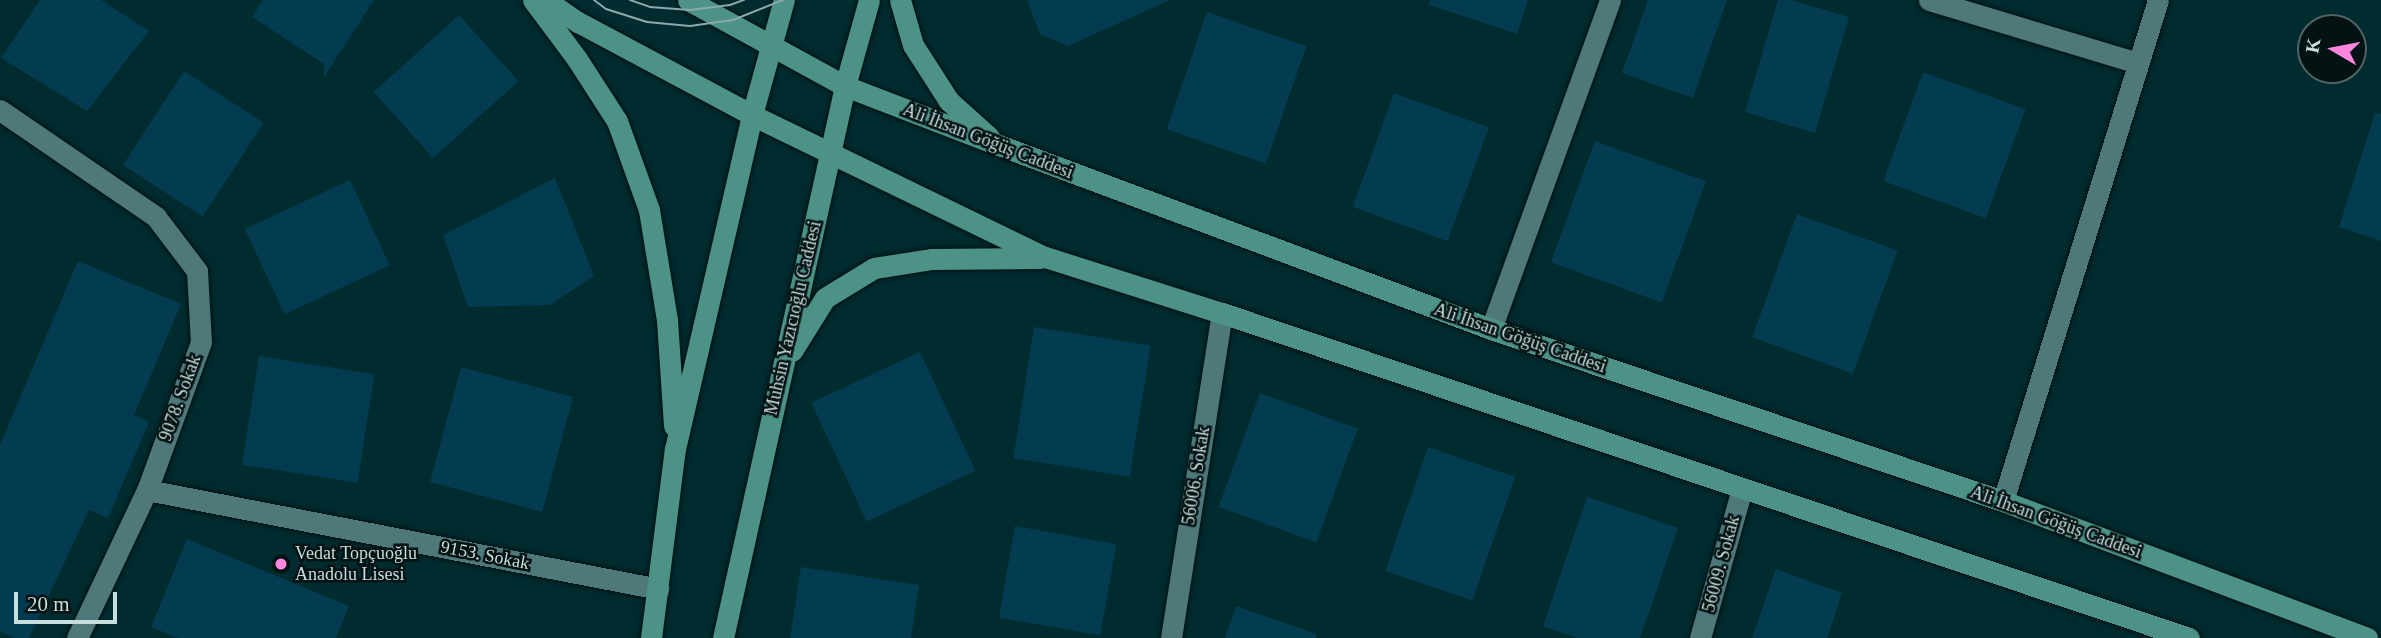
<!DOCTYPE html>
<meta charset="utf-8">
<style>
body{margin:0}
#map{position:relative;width:2381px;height:638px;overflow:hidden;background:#002c2f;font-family:"Times New Roman",serif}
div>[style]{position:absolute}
.building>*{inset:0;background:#033c50;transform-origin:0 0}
.roads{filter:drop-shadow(0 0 2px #011214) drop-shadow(0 0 2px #011214)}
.minor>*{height:21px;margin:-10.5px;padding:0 10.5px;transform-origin:10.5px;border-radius:10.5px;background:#4e787a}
.major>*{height:21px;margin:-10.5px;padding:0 10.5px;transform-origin:10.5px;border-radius:10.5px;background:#4d9286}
.tram>*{height:2px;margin:-1px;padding:0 1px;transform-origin:1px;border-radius:1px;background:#8da9ab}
.dots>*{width:19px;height:19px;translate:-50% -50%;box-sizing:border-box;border:4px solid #031213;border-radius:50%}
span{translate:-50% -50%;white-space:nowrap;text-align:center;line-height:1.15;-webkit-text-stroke:5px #031213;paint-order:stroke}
.street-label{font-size:18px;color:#c8ddde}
.poi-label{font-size:18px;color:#c8ddde}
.left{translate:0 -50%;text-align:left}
.north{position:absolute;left:2297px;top:14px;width:70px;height:70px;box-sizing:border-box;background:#031213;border:2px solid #526364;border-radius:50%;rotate:280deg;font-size:19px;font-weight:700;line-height:28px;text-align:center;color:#c8ddde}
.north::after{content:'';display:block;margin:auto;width:24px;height:32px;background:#ff85de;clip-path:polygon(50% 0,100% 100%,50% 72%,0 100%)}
.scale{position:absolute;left:14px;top:592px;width:103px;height:32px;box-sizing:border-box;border:4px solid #c8ddde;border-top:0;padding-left:9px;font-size:21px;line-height:24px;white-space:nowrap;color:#c8ddde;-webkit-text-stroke:5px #031213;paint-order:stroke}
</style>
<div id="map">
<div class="building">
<i style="clip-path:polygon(40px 0,101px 0,149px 31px,87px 111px,1px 58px)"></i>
<i style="clip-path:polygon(263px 0,374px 0,324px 77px,324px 64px,252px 17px)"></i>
<i style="clip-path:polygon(1027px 0,1170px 0,1068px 46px,1040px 34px)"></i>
<i style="clip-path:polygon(1430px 0,1528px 0,1517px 34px,1429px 5px)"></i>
<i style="clip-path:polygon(1648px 0,1727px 0,1693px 98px,1622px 73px)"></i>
<i style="clip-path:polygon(1778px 0,1791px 0,1849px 17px,1815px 133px,1745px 112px)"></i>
<i style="left:1207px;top:12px;width:105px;height:124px;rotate:19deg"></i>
<i style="left:459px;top:15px;width:89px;height:115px;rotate:48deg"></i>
<i style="left:184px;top:71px;width:95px;height:112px;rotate:33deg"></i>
<i style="left:1923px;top:72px;width:109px;height:116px;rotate:20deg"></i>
<i style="left:1394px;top:93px;width:101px;height:121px;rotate:20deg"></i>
<i style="clip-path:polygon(2375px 113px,2381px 114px,2381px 241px,2339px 227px)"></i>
<i style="left:1595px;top:141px;width:118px;height:129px;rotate:20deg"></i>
<i style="clip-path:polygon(555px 178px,594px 276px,550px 305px,468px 307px,443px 235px)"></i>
<i style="left:350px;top:180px;width:94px;height:116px;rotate:65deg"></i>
<i style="left:1797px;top:214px;width:107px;height:131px;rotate:20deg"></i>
<i style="clip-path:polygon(78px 261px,181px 304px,134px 415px,149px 422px,108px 518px,89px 510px,29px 638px,14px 638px,0 631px,0 445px)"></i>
<i style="left:1034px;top:327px;width:118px;height:133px;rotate:9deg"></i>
<i style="left:920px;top:352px;width:131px;height:120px;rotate:65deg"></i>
<i style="left:259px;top:356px;width:117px;height:110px;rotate:9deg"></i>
<i style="left:461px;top:367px;width:116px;height:119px;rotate:15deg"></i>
<i style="left:1260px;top:393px;width:104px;height:121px;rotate:20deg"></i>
<i style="left:1428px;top:447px;width:92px;height:131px;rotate:19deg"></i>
<i style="clip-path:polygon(1587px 497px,1678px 528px,1640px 638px,1577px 638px,1543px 626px)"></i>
<i style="left:1015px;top:526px;width:103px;height:93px;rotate:10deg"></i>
<i style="clip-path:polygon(187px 539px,349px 606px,336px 638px,178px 638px,151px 627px)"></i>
<i style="clip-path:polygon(801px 567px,919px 585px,911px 638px,790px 638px)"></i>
<i style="clip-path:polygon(1776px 569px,1842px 593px,1827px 638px,1752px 638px)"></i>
<i style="clip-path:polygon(1236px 606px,1316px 634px,1316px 638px,1225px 638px)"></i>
</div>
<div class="roads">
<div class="minor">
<i style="left:1929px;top:0;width:218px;rotate:16.8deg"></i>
<i style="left:0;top:110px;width:189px;rotate:34.4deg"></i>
<i style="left:156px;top:217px;width:68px;rotate:52.8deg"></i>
<i style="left:197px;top:271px;width:71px;rotate:86.8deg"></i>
<i style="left:201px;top:342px;width:158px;rotate:110deg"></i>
<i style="left:147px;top:490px;width:164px;rotate:115.3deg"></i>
<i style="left:1491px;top:329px;width:350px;rotate:-70.1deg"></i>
<i style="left:147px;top:490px;width:521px;rotate:10.94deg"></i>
<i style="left:2003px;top:501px;width:524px;rotate:-72.81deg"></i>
<i style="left:1171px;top:638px;width:329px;rotate:-81.1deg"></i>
<i style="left:1700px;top:638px;width:155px;rotate:-74.3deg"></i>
</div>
<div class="major">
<i style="left:533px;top:0;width:74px;rotate:53.3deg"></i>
<i style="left:577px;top:59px;width:74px;rotate:57.2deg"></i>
<i style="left:617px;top:121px;width:95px;rotate:70.2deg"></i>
<i style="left:649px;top:210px;width:111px;rotate:80.7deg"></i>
<i style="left:667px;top:320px;width:106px;rotate:86.2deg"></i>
<i style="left:546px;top:0;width:39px;rotate:35deg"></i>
<i style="left:578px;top:22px;width:197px;rotate:28.1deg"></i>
<i style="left:752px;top:115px;width:326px;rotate:25.9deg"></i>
<i style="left:1045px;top:257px;width:186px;rotate:17.6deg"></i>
<i style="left:1222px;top:313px;width:1020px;rotate:18.58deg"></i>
<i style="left:688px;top:0;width:179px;rotate:28.7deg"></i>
<i style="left:845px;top:86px;width:165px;rotate:21deg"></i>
<i style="left:999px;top:145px;width:525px;rotate:20.5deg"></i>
<i style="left:1491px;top:329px;width:540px;rotate:18.57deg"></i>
<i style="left:2003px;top:501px;width:389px;rotate:20.6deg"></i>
<i style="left:900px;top:0;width:47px;rotate:73.9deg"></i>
<i style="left:913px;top:45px;width:67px;rotate:57.3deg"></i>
<i style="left:949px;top:101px;width:54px;rotate:42deg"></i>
<i style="left:792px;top:351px;width:62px;rotate:-58.1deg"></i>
<i style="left:825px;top:298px;width:57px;rotate:-31.5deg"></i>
<i style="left:874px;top:268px;width:59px;rotate:-8.8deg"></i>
<i style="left:932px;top:259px;width:108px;rotate:-0.5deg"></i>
<i style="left:651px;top:638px;width:191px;rotate:-82.8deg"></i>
<i style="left:675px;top:449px;width:343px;rotate:-77deg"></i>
<i style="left:752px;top:115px;width:119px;rotate:-74.5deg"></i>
<i style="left:723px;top:638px;width:565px;rotate:-77.54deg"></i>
<i style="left:845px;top:86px;width:89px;rotate:-74.4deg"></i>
</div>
</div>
<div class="tram">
<i style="left:594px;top:0;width:15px;rotate:37deg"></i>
<i style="left:606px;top:9px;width:43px;rotate:17.6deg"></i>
<i style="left:647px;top:22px;width:43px;rotate:5.3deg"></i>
<i style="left:690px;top:26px;width:43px;rotate:-7.9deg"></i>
<i style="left:733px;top:20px;width:54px;rotate:-21.8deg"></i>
<i style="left:630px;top:0;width:21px;rotate:19deg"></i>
<i style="left:650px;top:7px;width:40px;rotate:4.3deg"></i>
<i style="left:690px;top:10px;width:40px;rotate:-7.1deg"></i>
<i style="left:730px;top:5px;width:15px;rotate:-20deg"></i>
</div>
<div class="dots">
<i style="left:281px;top:564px;background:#ff85de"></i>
</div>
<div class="street-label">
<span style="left:988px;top:141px;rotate:21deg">Ali İhsan Göğüş Caddesi</span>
<span style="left:793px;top:318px;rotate:-77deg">Muhsin Yazıcıoğlu Caddesi</span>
<span style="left:1520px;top:338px;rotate:19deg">Ali İhsan Göğüş Caddesi</span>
<span style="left:180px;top:398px;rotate:-70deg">9078. Sokak</span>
<span style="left:1196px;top:476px;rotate:-81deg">56006. Sokak</span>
<span style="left:2056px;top:522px;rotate:20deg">Ali İhsan Göğüş Caddesi</span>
<span style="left:485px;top:555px;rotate:11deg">9153. Sokak</span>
<span style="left:1721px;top:564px;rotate:-75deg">56009. Sokak</span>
</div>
<div class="poi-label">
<span class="left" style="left:295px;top:564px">Vedat Topçuoğlu<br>Anadolu Lisesi</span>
</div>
<div class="north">K</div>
<div class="scale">20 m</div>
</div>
